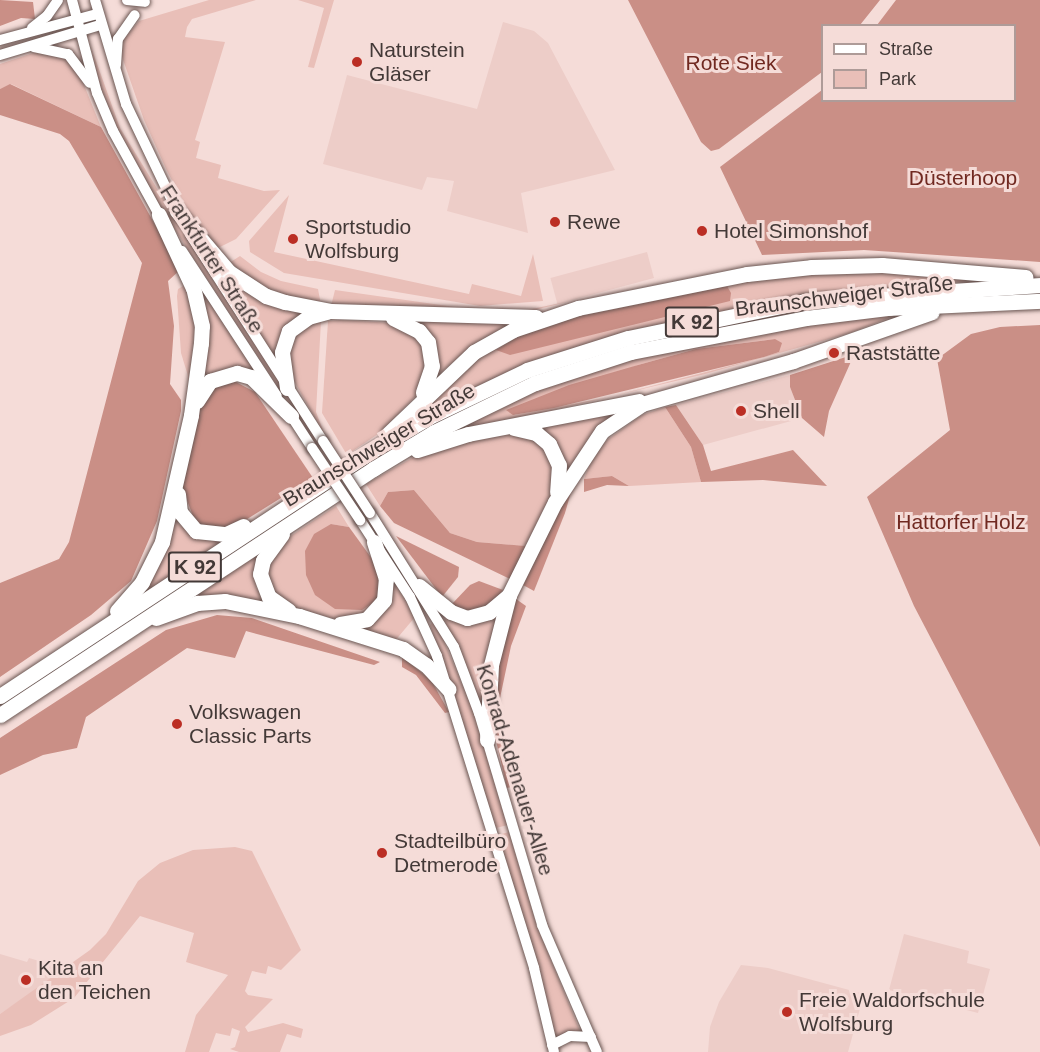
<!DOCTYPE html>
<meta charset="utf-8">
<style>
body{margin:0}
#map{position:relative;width:1040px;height:1052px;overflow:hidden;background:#f5dcd8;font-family:Arial,sans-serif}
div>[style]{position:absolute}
.built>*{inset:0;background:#edcdc8;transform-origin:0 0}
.green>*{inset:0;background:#e9bfb8}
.forest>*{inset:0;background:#ca8f86}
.roads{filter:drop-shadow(0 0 2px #695551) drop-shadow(0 0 2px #695551)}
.minor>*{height:10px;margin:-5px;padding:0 5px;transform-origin:5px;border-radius:5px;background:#fff}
.highway>*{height:15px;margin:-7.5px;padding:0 7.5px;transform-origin:7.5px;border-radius:7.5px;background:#fff}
.bridges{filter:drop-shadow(0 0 2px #695551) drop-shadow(0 0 2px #695551)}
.minor-bridge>*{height:10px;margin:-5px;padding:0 5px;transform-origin:5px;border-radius:5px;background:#fff}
.dots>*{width:16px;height:16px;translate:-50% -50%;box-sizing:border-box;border:3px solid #f5dcd8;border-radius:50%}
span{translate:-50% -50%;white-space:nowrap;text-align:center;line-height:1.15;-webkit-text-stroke:6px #f5dcd8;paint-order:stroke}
.shield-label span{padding:2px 4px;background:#f5dcd8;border:2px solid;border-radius:4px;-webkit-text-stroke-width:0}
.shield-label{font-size:20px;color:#433937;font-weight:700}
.poi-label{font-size:21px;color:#433937}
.left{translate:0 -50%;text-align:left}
.park-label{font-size:21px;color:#712921}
.street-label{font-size:21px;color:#433937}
.legend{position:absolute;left:821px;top:24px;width:195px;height:78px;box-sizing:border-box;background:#f5dcd8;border:2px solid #ae9b98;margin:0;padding:8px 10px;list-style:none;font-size:18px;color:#433937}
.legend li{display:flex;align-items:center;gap:12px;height:30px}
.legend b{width:30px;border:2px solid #ae9b98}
</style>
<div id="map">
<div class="built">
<i style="clip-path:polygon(503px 22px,534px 31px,548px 43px,615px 170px,521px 193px,528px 233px,447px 211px,454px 181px,427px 177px,422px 190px,323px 164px,347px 75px,477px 109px)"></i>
<i style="left:647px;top:252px;width:27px;height:100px;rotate:75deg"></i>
<i style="clip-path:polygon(790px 375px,790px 387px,802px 418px,703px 445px,676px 405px)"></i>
<i style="clip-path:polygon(904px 934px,969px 951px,967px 963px,990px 969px,978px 1013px,889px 990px)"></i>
<i style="clip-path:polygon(0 954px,27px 962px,29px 958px,67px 969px,0 1014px)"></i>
<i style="clip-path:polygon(741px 965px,768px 968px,864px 994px,848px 1052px,708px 1052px,710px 1027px,719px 1002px)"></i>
</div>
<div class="green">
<i style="clip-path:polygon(209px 0,256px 0,192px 19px,187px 27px,185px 37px,225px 42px,195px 140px,200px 142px,196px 158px,221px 165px,218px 178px,264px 191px,280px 190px,236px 239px,220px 247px,215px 247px,187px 208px,167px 171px,144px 120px,120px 51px,122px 41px,139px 21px)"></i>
<i style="clip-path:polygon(298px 0,334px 0,314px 68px,308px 67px,324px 8px)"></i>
<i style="clip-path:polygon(91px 47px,120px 128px,208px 272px,319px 443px,316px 445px,151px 193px,117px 129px,99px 83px)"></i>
<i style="clip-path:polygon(39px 51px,66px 56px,78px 70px,101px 127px,11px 84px,0 89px,0 64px)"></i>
<i style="clip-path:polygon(289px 195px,274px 252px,469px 294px,472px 284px,521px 296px,533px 254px,543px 301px,480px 306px,284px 273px,250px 252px,249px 241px)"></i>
<i style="clip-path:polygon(240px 256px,261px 272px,281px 281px,318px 289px,321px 305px,269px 292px,229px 263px)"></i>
<i style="clip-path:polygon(214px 265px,306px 310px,276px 360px)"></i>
<i style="clip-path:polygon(evenodd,882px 271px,969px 281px,805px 296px,627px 331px,524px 365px,412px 421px,441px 386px,495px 345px,550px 321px,699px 287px,811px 274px,882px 271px,730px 300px,526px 349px,510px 355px,612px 308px,730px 300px)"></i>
<i style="clip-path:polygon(185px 285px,195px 325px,189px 379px,181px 353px,177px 296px,178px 289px)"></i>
<i style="clip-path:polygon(198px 285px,259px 377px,252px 374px,198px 389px)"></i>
<i style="clip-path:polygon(335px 290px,462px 308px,522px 311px,575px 300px,522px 313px,331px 306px)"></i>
<i style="clip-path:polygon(evenodd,899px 314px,850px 333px,705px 374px,437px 438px,540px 388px,634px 358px,806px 324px,899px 314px,775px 339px,779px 352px,764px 357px,609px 397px,513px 415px,638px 365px,696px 349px,775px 339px)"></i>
<i style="clip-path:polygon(412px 318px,516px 322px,470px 348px,434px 378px)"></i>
<i style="clip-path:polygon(340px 320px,393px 323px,416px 334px,427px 354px,422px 385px,415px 397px,381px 432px,347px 455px,322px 413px,328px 321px)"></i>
<i style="clip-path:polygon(311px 321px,321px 321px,316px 412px,326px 438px,288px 370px,289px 342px,294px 333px)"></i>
<i style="clip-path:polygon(631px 405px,597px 429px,567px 474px,554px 441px,533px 427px)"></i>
<i style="clip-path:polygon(665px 407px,691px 447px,701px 482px,629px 486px,612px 476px,584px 479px,592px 458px,607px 440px,642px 415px)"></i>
<i style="clip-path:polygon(500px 433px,534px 437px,546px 447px,554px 468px,551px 495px,526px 546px,477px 542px,450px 533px,414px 490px,388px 492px,380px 506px,366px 484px,421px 453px)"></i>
<i style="clip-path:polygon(336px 506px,349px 527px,331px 524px,380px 598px,375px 607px,343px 621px,284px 606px,273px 595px,266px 574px,273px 551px,283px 541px)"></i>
<i style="clip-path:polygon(175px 514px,179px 524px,197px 539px,225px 541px,133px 601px)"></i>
<i style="clip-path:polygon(261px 549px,256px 587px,269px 606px,179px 603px)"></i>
<i style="clip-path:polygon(392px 578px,415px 617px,394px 642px,357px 628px)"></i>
<i style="clip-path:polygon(500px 609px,483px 712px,444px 619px)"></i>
<i style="clip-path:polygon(435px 620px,475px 715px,508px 825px,496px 828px,430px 625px)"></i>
<i style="clip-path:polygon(509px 832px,537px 926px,580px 1031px,556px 1037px,498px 835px)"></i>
<i style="clip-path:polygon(235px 847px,252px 851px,301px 950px,281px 970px,268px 966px,266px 974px,252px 971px,245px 991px,248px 995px,273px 999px,245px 1027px,248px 1032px,283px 1023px,303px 1029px,301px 1038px,287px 1034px,280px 1052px,239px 1052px,230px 1049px,235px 1047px,240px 1031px,232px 1028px,230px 1036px,216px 1033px,209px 1052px,185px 1052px,196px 1015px,228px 975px,186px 962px,194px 933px,140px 916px,74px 998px,31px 1025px,0 1036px,0 1014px,90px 950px,106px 934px,138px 881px,160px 863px,193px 850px)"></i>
</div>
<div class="forest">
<i style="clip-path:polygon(0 0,33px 2px,35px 19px,21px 18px,0 26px)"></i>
<i style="clip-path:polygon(628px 0,880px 0,860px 25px,822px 26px,822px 72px,719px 149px,711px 151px,701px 142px)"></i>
<i style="clip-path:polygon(896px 0,1040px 0,1040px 262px,864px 250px,762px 255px,720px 167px,822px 90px,822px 100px,1014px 100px,1014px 26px,877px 25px)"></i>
<i style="clip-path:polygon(10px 84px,101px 127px,180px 270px,168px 281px,174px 326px,170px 384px,181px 400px,181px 411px,157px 521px,131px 581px,91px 615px,0 677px,0 583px,59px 559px,69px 542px,142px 263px,69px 141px,60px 134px,0 115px,0 89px)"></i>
<i style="clip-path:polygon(727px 286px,731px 293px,730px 301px,510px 355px,496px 350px,526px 332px,560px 320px)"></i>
<i style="clip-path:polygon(1040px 325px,1040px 847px,914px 606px,867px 497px,950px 430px,937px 359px,971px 334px,1000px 327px)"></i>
<i style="clip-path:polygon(775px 339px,782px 343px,779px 352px,764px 357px,554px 408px,513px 415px,506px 410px,569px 385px,638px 365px,696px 349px)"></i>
<i style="clip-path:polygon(849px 356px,853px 357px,829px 411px,824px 437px,802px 418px,790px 387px,790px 375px)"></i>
<i style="clip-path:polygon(234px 381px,255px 392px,313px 478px,228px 531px,196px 524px,182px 487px,193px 420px,205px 396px,221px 383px)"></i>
<i style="clip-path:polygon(676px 405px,703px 445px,711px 471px,793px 450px,827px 486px,763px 480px,701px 482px,691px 447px,665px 407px)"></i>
<i style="clip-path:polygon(612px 476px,629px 486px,607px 485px,584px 492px,584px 479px)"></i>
<i style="clip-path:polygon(575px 478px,565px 513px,534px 591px,523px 585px)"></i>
<i style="clip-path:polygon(414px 490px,450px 533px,477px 542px,526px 546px,510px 579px,394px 523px,380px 506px,388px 492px)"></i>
<i style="clip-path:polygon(331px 524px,349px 527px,378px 567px,380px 598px,362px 610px,335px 609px,315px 595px,306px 575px,305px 551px,314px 534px)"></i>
<i style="clip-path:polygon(396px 536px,459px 567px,458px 577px,442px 597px)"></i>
<i style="clip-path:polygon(479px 581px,503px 590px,491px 605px,467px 613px,451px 605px,470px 585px)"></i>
<i style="clip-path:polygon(516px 599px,526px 606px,511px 646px,500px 698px,501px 728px,515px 786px,507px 788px,493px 728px,495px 666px)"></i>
<i style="clip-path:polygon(217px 615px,252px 618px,380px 662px,374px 665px,246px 631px,235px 658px,187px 648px,86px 717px,77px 748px,43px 755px,0 775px,0 738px,166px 630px)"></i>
<i style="clip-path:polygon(402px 657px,431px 680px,449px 712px,445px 713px,416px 675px,402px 667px)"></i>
</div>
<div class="roads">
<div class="minor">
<i style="left:72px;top:0;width:96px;rotate:75deg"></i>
<i style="left:97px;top:93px;width:41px;rotate:67.2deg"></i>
<i style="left:113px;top:131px;width:102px;rotate:61.2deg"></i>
<i style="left:95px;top:0;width:109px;rotate:73.4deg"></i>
<i style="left:126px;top:104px;width:123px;rotate:64.5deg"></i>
<i style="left:127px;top:0;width:18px;rotate:6deg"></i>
<i style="left:32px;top:28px;width:19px;rotate:-39deg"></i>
<i style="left:47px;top:16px;width:19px;rotate:-55deg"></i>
<i style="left:0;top:40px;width:100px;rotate:-15deg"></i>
<i style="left:34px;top:47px;width:35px;rotate:12deg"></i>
<i style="left:68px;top:54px;width:36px;rotate:53deg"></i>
<i style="left:0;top:55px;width:104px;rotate:-16.7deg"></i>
<i style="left:116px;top:65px;width:26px;rotate:-86deg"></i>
<i style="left:118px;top:39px;width:29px;rotate:-55deg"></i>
<i style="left:190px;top:234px;width:246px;rotate:57.3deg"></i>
<i style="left:182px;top:251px;width:173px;rotate:56.8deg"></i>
<i style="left:288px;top:411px;width:44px;rotate:57deg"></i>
<i style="left:370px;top:513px;width:158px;rotate:57.9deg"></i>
<i style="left:454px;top:647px;width:71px;rotate:69.3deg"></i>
<i style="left:479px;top:713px;width:221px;rotate:73.4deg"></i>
<i style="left:542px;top:925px;width:138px;rotate:66.6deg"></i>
<i style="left:360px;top:520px;width:92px;rotate:57deg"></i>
<i style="left:410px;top:597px;width:65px;rotate:65.4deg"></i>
<i style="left:437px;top:656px;width:327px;rotate:72.7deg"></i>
<i style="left:534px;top:968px;width:86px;rotate:76.6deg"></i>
<i style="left:552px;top:1045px;width:20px;rotate:-27deg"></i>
<i style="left:570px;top:1036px;width:21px;rotate:3deg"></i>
</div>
<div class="highway">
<i style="left:177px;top:211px;width:80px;rotate:49.6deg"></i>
<i style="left:229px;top:272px;width:44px;rotate:33deg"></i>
<i style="left:266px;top:296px;width:20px;rotate:18deg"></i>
<i style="left:285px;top:302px;width:47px;rotate:11.1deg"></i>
<i style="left:331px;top:311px;width:205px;rotate:1.7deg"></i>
<i style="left:393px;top:318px;width:29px;rotate:27deg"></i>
<i style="left:419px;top:331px;width:14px;rotate:51deg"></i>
<i style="left:428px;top:342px;width:24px;rotate:81deg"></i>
<i style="left:432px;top:366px;width:28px;rotate:109deg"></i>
<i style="left:287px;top:388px;width:36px;rotate:-98deg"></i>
<i style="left:282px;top:352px;width:22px;rotate:-72deg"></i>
<i style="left:289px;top:331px;width:24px;rotate:-36deg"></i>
<i style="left:308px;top:317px;width:20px;rotate:-15deg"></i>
<i style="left:197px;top:401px;width:24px;rotate:-57deg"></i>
<i style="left:210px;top:381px;width:28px;rotate:-17deg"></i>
<i style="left:237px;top:373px;width:15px;rotate:16deg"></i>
<i style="left:251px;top:377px;width:56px;rotate:44.3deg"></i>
<i style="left:514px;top:428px;width:23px;rotate:13deg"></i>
<i style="left:536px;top:433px;width:17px;rotate:40deg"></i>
<i style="left:549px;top:444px;width:23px;rotate:65deg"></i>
<i style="left:559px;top:465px;width:27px;rotate:94deg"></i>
<i style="left:388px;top:434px;width:119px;rotate:-43.6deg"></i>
<i style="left:474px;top:352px;width:45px;rotate:-29.4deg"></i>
<i style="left:513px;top:330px;width:69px;rotate:-18.7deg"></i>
<i style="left:578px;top:308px;width:172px;rotate:-11.4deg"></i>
<i style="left:747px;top:274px;width:64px;rotate:-6.2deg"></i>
<i style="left:811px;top:267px;width:71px;rotate:-1.6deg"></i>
<i style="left:882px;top:265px;width:144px;rotate:4.8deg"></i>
<i style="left:417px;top:450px;width:53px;rotate:-17.4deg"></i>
<i style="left:468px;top:434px;width:174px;rotate:-10.9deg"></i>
<i style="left:178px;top:494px;width:18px;rotate:84deg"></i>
<i style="left:180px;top:512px;width:25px;rotate:50deg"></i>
<i style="left:196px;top:531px;width:30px;rotate:6deg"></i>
<i style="left:226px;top:534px;width:19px;rotate:-25deg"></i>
<i style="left:282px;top:534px;width:32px;rotate:126deg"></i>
<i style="left:263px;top:560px;width:14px;rotate:102deg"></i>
<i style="left:260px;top:574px;width:25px;rotate:69deg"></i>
<i style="left:269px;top:597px;width:24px;rotate:35deg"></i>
<i style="left:419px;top:586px;width:41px;rotate:39.1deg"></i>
<i style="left:451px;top:612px;width:17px;rotate:21deg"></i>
<i style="left:467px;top:618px;width:23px;rotate:-15deg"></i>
<i style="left:489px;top:612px;width:26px;rotate:-40deg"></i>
<i style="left:117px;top:611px;width:38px;rotate:-49deg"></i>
<i style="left:142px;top:582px;width:45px;rotate:-63.4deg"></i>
<i style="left:162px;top:542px;width:130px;rotate:-77.1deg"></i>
<i style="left:191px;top:415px;width:73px;rotate:-82.1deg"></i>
<i style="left:201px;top:343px;width:17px;rotate:-87deg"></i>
<i style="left:202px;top:326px;width:39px;rotate:-103deg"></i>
<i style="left:193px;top:288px;width:81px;rotate:-115deg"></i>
<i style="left:156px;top:618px;width:44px;rotate:-20.1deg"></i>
<i style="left:197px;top:603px;width:28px;rotate:-4deg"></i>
<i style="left:225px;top:601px;width:76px;rotate:11.5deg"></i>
<i style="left:299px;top:616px;width:109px;rotate:17.6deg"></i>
<i style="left:403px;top:649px;width:28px;rotate:35deg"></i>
<i style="left:426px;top:665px;width:33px;rotate:47deg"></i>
<i style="left:340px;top:624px;width:27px;rotate:-10deg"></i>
<i style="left:367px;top:619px;width:25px;rotate:-48deg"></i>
<i style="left:384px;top:600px;width:21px;rotate:-85deg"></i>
<i style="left:386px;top:579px;width:39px;rotate:-108deg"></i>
<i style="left:0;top:696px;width:441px;rotate:-33.4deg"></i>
<i style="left:368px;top:453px;width:71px;rotate:-30.5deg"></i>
<i style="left:429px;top:417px;width:109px;rotate:-25.6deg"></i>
<i style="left:527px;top:370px;width:106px;rotate:-17.6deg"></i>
<i style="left:628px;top:338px;width:181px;rotate:-11.8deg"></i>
<i style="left:805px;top:301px;width:236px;rotate:-3.9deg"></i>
<i style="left:0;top:715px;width:447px;rotate:-33.4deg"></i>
<i style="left:373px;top:469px;width:71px;rotate:-31.2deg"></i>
<i style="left:434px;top:432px;width:112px;rotate:-25.9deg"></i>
<i style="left:535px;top:383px;width:101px;rotate:-17.9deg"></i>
<i style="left:631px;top:352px;width:178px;rotate:-11deg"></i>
<i style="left:806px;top:318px;width:84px;rotate:-6.9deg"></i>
<i style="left:889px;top:308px;width:151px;rotate:-2.7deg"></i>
<i style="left:487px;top:740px;width:75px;rotate:-86.9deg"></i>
<i style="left:491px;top:665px;width:72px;rotate:-75.6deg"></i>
<i style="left:509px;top:595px;width:104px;rotate:-63.7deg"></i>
<i style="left:555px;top:502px;width:85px;rotate:-56.5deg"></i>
<i style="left:602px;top:431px;width:48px;rotate:-34deg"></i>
<i style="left:642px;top:404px;width:157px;rotate:-15.9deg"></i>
<i style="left:793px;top:361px;width:147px;rotate:-19.4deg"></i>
</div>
</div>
<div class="bridges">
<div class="minor-bridge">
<i style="left:323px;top:441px;width:86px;rotate:56.9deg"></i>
<i style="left:312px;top:448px;width:87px;rotate:56.3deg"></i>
</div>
</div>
<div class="dots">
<i style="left:357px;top:62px;background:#bb2e24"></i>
<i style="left:555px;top:222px;background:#bb2e24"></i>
<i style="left:702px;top:231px;background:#bb2e24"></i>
<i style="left:293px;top:239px;background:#bb2e24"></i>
<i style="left:834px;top:353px;background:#bb2e24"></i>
<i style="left:741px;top:411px;background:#bb2e24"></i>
<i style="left:177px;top:724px;background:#bb2e24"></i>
<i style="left:382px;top:853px;background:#bb2e24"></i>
<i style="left:26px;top:980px;background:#bb2e24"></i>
<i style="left:787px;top:1012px;background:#bb2e24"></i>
</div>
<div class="shield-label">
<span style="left:692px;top:322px">K 92</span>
<span style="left:195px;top:567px">K 92</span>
</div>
<div class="poi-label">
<span class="left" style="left:369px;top:62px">Naturstein<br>Gläser</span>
<span class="left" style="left:567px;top:222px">Rewe</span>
<span class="left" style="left:305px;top:239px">Sportstudio<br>Wolfsburg</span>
<span class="left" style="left:714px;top:231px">Hotel Simonshof</span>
<span class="left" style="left:846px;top:353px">Raststätte</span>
<span class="left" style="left:753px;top:411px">Shell</span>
<span class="left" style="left:189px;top:724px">Volkswagen<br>Classic Parts</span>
<span class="left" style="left:394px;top:853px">Stadteilbüro<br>Detmerode</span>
<span class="left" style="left:38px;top:980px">Kita an<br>den Teichen</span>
<span class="left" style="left:799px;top:1012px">Freie Waldorfschule<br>Wolfsburg</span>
</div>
<div class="park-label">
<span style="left:731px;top:63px">Rote Siek</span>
<span style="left:963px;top:178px">Düsterhoop</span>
<span style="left:961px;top:522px">Hattorfer Holz</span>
</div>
<div class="street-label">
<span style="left:212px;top:259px;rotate:57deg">Frankfurter Straße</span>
<span style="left:844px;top:296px;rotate:-7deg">Braunschweiger Straße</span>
<span style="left:379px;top:445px;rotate:-31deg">Braunschweiger Straße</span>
<span style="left:515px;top:770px;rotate:73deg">Konrad-Adenauer-Allee</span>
</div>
<ul class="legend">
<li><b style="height:8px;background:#fff"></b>Straße</li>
<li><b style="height:16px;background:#e9bfb8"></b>Park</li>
</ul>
</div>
